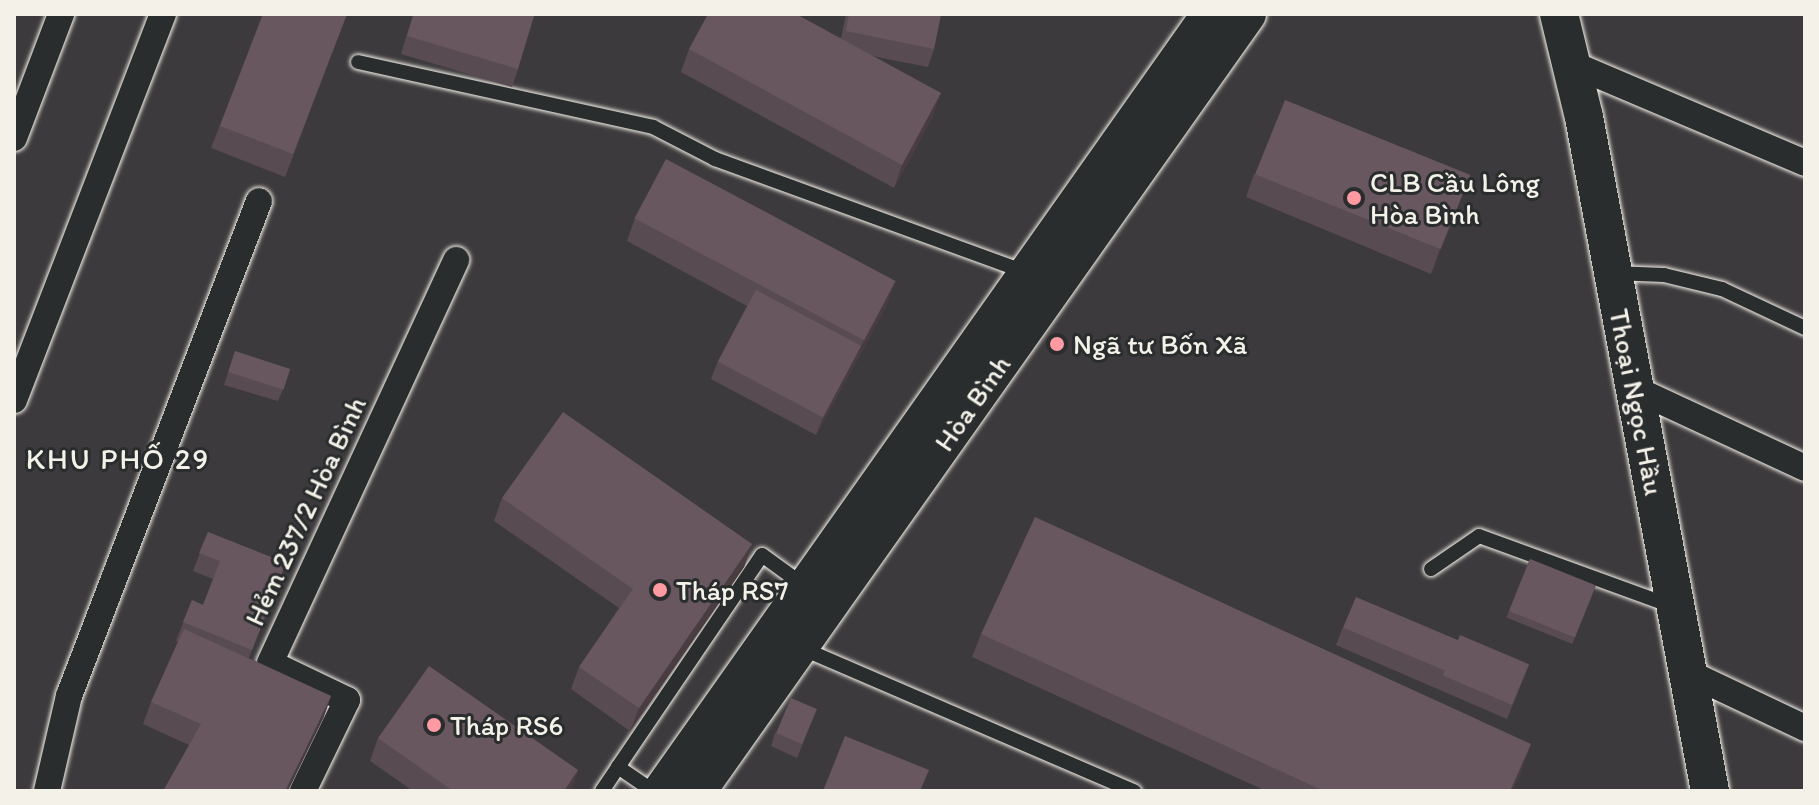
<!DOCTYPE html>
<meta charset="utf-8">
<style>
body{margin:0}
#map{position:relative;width:1819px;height:805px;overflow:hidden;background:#3d3a3d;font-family:Itim,sans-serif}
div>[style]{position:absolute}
.roads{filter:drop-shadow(0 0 2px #f4f1e8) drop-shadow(0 0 2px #f4f1e8)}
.service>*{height:14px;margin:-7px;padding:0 7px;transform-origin:7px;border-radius:7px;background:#2a2d2e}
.minor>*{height:26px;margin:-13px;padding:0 13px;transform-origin:13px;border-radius:13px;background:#2a2d2e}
.secondary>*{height:38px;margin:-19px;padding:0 19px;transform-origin:19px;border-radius:19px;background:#2a2d2e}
.wall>*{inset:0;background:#594b52;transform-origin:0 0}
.shaded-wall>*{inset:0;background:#493d42}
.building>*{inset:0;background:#68575f;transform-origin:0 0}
.dots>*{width:22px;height:22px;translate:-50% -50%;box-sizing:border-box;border:4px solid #2a2d2e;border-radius:50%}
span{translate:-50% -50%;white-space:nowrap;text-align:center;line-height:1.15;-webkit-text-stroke:6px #2a2d2e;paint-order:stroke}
.poi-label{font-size:28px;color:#f4f1e8}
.left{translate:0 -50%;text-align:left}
.street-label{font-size:28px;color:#f4f1e8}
.neighbourhood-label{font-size:30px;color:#f4f1e8;letter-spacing:2px}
.frame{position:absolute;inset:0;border:16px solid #f4f1e8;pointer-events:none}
</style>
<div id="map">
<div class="roads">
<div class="service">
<i style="left:358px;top:62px;width:302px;rotate:12.4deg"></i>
<i style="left:653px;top:127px;width:70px;rotate:27.3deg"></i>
<i style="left:715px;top:159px;width:330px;rotate:20deg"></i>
<i style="left:1613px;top:273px;width:51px;rotate:2.2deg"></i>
<i style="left:1664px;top:275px;width:60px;rotate:13.6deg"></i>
<i style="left:1722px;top:289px;width:92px;rotate:25.2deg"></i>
<i style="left:1431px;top:569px;width:58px;rotate:-34.5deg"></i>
<i style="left:1479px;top:536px;width:204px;rotate:20deg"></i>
<i style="left:799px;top:647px;width:365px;rotate:23.3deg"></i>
<i style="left:618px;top:767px;width:256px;rotate:-55.8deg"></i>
<i style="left:762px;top:555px;width:54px;rotate:36deg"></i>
<i style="left:602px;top:791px;width:29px;rotate:-56deg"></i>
<i style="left:618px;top:767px;width:42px;rotate:34.4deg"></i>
</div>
<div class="minor">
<i style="left:1572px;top:64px;width:253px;rotate:23deg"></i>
<i style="left:14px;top:138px;width:133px;rotate:-69.2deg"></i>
<i style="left:1635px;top:389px;width:187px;rotate:24.9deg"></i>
<i style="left:14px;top:400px;width:414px;rotate:-68.9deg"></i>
<i style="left:1687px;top:672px;width:131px;rotate:25.4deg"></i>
<i style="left:47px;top:791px;width:98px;rotate:-77deg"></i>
<i style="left:69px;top:696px;width:530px;rotate:-69deg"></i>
<i style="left:303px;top:791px;width:101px;rotate:-64.2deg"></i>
<i style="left:347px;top:700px;width:85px;rotate:-154.3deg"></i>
<i style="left:270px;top:663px;width:444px;rotate:-65.2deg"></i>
</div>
<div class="secondary">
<i style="left:1559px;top:14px;width:106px;rotate:76.4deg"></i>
<i style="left:1584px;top:117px;width:686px;rotate:79.41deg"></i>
<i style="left:662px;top:791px;width:951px;rotate:-54.76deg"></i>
<i style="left:697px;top:791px;width:952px;rotate:-54.71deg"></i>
</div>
</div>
<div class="wall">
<i style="clip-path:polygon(263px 14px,347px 14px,285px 177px,211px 148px)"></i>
<i style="clip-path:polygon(413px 14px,527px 14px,518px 69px,512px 87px,401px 54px)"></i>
<i style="clip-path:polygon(846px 14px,941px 14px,934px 49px,928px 67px,872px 56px,933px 116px,894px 188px,681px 72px,689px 49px,841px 39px)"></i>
<i style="clip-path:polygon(1254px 174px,1470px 176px,1431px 274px,1246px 197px)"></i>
<i style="clip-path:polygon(635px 218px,887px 305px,816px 435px,711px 379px,718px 361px,747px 306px,627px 241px)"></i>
<i style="clip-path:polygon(235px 351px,286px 382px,278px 401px,224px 385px)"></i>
<i style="clip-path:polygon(502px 498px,752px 544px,744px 567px,630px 731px,571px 689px,579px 667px,619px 608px,494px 521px)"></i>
<i style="clip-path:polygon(208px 532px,286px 563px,249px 658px,331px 696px,323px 719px,189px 745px,143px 724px,151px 702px,178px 641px,176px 641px,192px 600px,203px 605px,213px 579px,193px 571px)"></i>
<i style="left:1530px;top:559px;width:71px;height:63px;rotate:22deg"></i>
<i style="clip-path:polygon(1343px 627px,1458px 641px,1529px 665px,1507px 719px,1336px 645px)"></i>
<i style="clip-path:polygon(981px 634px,1523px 767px,1512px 791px,1266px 791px,972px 657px)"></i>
<i style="clip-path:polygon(817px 709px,797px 758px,771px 746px,775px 733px)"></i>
<i style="clip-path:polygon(378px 738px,578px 770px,571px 791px,413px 791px,370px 761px)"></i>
</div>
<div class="shaded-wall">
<i style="clip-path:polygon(941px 93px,933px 116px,894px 188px,902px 165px)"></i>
<i style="clip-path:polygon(1470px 176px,1461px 199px,1431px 274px,1439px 251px)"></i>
<i style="clip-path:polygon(895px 282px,887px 305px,816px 435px,823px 417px)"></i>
<i style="clip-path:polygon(752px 544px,744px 567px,630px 731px,639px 708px)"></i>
<i style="clip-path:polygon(331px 696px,323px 719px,288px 791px,285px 791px)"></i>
<i style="clip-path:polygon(1531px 744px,1523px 767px,1512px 791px,1510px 791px)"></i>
<i style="clip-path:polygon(578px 770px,571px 791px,564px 791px)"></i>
</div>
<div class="building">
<i style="clip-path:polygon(263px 14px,347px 14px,293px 154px,220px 126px)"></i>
<i style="clip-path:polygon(414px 14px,527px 14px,534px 16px,518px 69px,407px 36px)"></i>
<i style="clip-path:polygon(708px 14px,796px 14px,941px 93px,902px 165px,689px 49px)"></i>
<i style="clip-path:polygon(849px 14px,941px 14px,934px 49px,846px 31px)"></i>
<i style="left:1285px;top:100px;width:200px;height:80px;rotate:22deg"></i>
<i style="left:666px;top:159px;width:260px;height:67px;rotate:28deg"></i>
<i style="left:756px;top:290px;width:119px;height:81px;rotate:28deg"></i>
<i style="left:235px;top:351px;width:58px;height:22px;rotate:18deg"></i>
<i style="clip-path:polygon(563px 412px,752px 544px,639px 708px,579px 667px,633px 589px,502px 498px)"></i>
<i style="clip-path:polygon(1035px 517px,1531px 744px,1510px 791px,1324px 791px,981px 634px)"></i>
<i style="clip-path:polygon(208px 532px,286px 563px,252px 650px,183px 622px,192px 600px,203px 605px,220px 561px,199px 553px)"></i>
<i style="left:1530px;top:559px;width:71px;height:56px;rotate:22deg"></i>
<i style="left:1356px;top:597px;width:111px;height:33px;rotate:23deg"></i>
<i style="clip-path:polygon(184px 629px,331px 696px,285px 791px,163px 791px,201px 724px,151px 702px)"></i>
<i style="left:1460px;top:635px;width:75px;height:44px;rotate:23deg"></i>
<i style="clip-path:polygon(429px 666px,578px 770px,564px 791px,453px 791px,378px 738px)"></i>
<i style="left:791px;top:698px;width:28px;height:38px;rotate:23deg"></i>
<i style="clip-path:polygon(845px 736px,929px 770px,920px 791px,823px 791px)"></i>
</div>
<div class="dots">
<i style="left:1354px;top:198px;background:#ff9aa2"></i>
<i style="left:1057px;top:344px;background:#ff9aa2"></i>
<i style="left:660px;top:590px;background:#ff9aa2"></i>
<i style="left:434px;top:725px;background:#ff9aa2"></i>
</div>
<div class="poi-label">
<span class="left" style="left:1370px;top:198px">CLB Cầu Lông<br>Hòa Bình</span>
<span class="left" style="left:1073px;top:344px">Ngã tư Bốn Xã</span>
<span class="left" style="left:676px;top:590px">Tháp RS7</span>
<span class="left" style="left:450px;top:725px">Tháp RS6</span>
</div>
<div class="street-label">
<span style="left:1637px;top:402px;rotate:79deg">Thoại Ngọc Hầu</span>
<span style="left:972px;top:403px;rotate:-55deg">Hòa Bình</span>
<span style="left:305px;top:511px;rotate:-65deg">Hẻm 237/2 Hòa Bình</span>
</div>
<div class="neighbourhood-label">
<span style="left:118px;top:459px">KHU PHỐ 29</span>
</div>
<div class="frame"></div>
</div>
